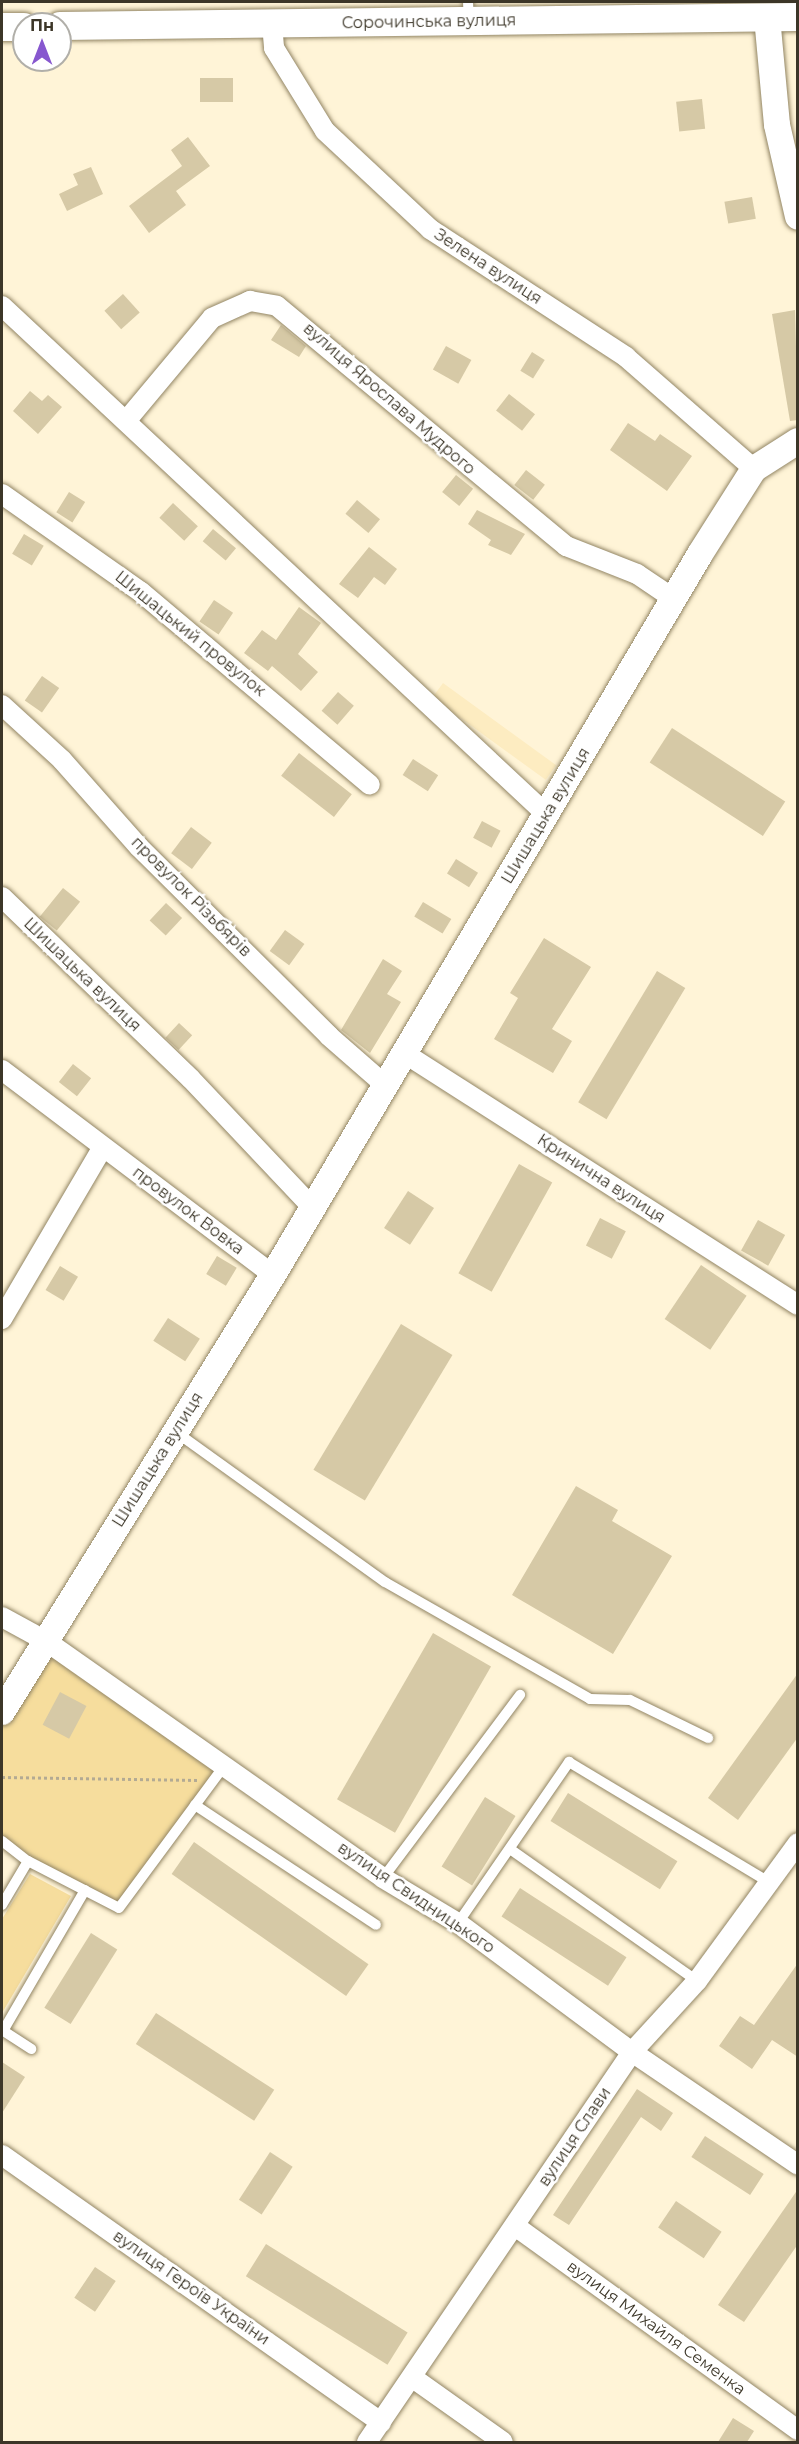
<!DOCTYPE html>
<meta charset="utf-8">
<style>
body{margin:0}
#map{position:relative;width:799px;height:2444px;overflow:hidden;background:#fff4d7;font-family:Montserrat,sans-serif}
div>[style]{position:absolute}
.built>*{inset:0;background:#fdecc1;transform-origin:0 0}
.green>*{inset:0;background:#f6dd9d}
.building>*{inset:0;background:#d6c9a6;transform-origin:0 0}
.path>*{height:3px;margin-top:-1.5px;transform-origin:0;background:repeating-linear-gradient(90deg,#b3aa93 0 3px,transparent 0 6px)}
.roads{filter:drop-shadow(0 0 2px #928564) drop-shadow(0 0 2px #928564)}
.service>*{height:10px;margin:-5px;padding:0 5px;transform-origin:5px;border-radius:5px;background:#fff}
.minor>*{height:20px;margin:-10px;padding:0 10px;transform-origin:10px;border-radius:10px;background:#fff}
.tertiary>*{height:26px;margin:-13px;padding:0 13px;transform-origin:13px;border-radius:13px;background:#fff}
.secondary>*{height:28px;margin:-14px;padding:0 14px;transform-origin:14px;border-radius:14px;background:#fff}
span{translate:-50% -50%;white-space:nowrap;text-align:center;line-height:1.15;-webkit-text-stroke:5px #fff;paint-order:stroke}
.street-label{font-size:16px;color:#3c3628}
.frame{position:absolute;inset:0;border:3px solid #3c3628;pointer-events:none}
.north{position:absolute;left:12px;top:12px;width:60px;height:60px;box-sizing:border-box;background:#fff;border:2px solid #b1afa9;border-radius:50%;rotate:0deg;font-size:16px;font-weight:700;line-height:24px;text-align:center;color:#3c3628}
.north::after{content:'';display:block;margin:auto;width:21px;height:27px;background:#8757cf;clip-path:polygon(50% 0,100% 100%,50% 72%,0 100%)}
</style>
<div id="map">
<div class="built">
<i style="left:443px;top:683px;width:140px;height:18px;rotate:36deg"></i>
</div>
<div class="green">
<i style="clip-path:polygon(46px 1641px,224px 1766px,119px 1908px,2px 1841px,2px 1715px)"></i>
<i style="clip-path:polygon(30px 1874px,71px 1896px,2px 2013px,2px 1919px)"></i>
</div>
<div class="building">
<i style="left:200px;top:78px;width:33px;height:24px"></i>
<i style="left:702px;top:99px;width:30px;height:26px;rotate:84deg"></i>
<i style="clip-path:polygon(188px 137px,210px 166px,176px 191px,186px 205px,149px 233px,129px 206px,182px 166px,171px 150px)"></i>
<i style="clip-path:polygon(91px 167px,103px 194px,67px 211px,59px 194px,78px 185px,73px 174px)"></i>
<i style="left:752px;top:197px;width:22px;height:28px;rotate:80deg"></i>
<i style="left:123px;top:294px;width:25px;height:25px;rotate:48deg"></i>
<i style="clip-path:polygon(795px 310px,798px 420px,790px 421px,772px 314px)"></i>
<i style="clip-path:polygon(281px 325px,306px 346px,299px 357px,271px 340px)"></i>
<i style="left:446px;top:346px;width:29px;height:27px;rotate:29deg"></i>
<i style="left:532px;top:352px;width:15px;height:22px;rotate:32deg"></i>
<i style="clip-path:polygon(30px 391px,42px 401px,48px 395px,62px 407px,38px 434px,13px 411px)"></i>
<i style="left:509px;top:394px;width:33px;height:21px;rotate:38deg"></i>
<i style="clip-path:polygon(628px 423px,655px 441px,660px 434px,692px 456px,667px 491px,610px 450px)"></i>
<i style="left:526px;top:470px;width:24px;height:19px;rotate:38deg"></i>
<i style="left:456px;top:475px;width:22px;height:22px;rotate:39deg"></i>
<i style="left:69px;top:492px;width:19px;height:24px;rotate:32deg"></i>
<i style="left:357px;top:500px;width:30px;height:18px;rotate:40deg"></i>
<i style="left:173px;top:503px;width:34px;height:20px;rotate:43deg"></i>
<i style="clip-path:polygon(477px 510px,525px 534px,511px 555px,488px 545px,491px 540px,468px 524px)"></i>
<i style="left:213px;top:529px;width:30px;height:16px;rotate:40deg"></i>
<i style="left:24px;top:534px;width:23px;height:23px;rotate:31deg"></i>
<i style="clip-path:polygon(369px 547px,397px 569px,385px 585px,374px 577px,358px 598px,339px 584px)"></i>
<i style="left:214px;top:600px;width:23px;height:26px;rotate:34deg"></i>
<i style="clip-path:polygon(299px 607px,321px 623px,298px 654px,318px 672px,301px 691px,272px 666px,268px 671px,244px 653px,262px 630px,276px 640px)"></i>
<i style="left:42px;top:676px;width:21px;height:30px;rotate:35deg"></i>
<i style="left:338px;top:692px;width:21px;height:25px;rotate:41deg"></i>
<i style="left:672px;top:728px;width:135px;height:41px;rotate:33deg"></i>
<i style="left:299px;top:753px;width:67px;height:29px;rotate:38deg"></i>
<i style="left:413px;top:759px;width:30px;height:19px;rotate:33deg"></i>
<i style="left:482px;top:821px;width:21px;height:19px;rotate:28deg"></i>
<i style="left:191px;top:827px;width:26px;height:33px;rotate:37deg"></i>
<i style="left:456px;top:859px;width:26px;height:17px;rotate:32deg"></i>
<i style="left:63px;top:888px;width:22px;height:37px;rotate:39deg"></i>
<i style="left:423px;top:902px;width:33px;height:17px;rotate:31deg"></i>
<i style="left:166px;top:903px;width:22px;height:24px;rotate:43deg"></i>
<i style="left:285px;top:930px;width:24px;height:26px;rotate:36deg"></i>
<i style="clip-path:polygon(544px 938px,591px 967px,552px 1029px,572px 1041px,553px 1073px,494px 1039px,518px 998px,510px 993px)"></i>
<i style="clip-path:polygon(383px 959px,402px 971px,387px 994px,401px 1002px,370px 1053px,341px 1030px)"></i>
<i style="left:657px;top:971px;width:33px;height:153px;rotate:31deg"></i>
<i style="left:179px;top:1023px;width:18px;height:20px;rotate:43deg"></i>
<i style="left:73px;top:1064px;width:23px;height:23px;rotate:38deg"></i>
<i style="left:519px;top:1164px;width:38px;height:125px;rotate:29deg"></i>
<i style="left:408px;top:1191px;width:31px;height:44px;rotate:33deg"></i>
<i style="left:600px;top:1218px;width:29px;height:31px;rotate:27deg"></i>
<i style="left:758px;top:1220px;width:31px;height:35px;rotate:29deg"></i>
<i style="left:217px;top:1256px;width:23px;height:21px;rotate:31deg"></i>
<i style="left:701px;top:1265px;width:55px;height:65px;rotate:34deg"></i>
<i style="left:60px;top:1266px;width:21px;height:28px;rotate:31deg"></i>
<i style="left:168px;top:1318px;width:38px;height:27px;rotate:33deg"></i>
<i style="left:401px;top:1324px;width:60px;height:170px;rotate:31deg"></i>
<i style="clip-path:polygon(576px 1486px,618px 1510px,612px 1521px,672px 1556px,613px 1654px,512px 1595px)"></i>
<i style="left:433px;top:1633px;width:67px;height:192px;rotate:30deg"></i>
<i style="clip-path:polygon(798px 1673px,798px 1737px,738px 1820px,708px 1798px)"></i>
<i style="left:60px;top:1692px;width:30px;height:37px;rotate:28deg"></i>
<i style="left:568px;top:1793px;width:129px;height:33px;rotate:32deg"></i>
<i style="left:485px;top:1797px;width:36px;height:82px;rotate:32deg"></i>
<i style="left:194px;top:1842px;width:213px;height:39px;rotate:35deg"></i>
<i style="left:520px;top:1888px;width:127px;height:34px;rotate:33deg"></i>
<i style="left:91px;top:1933px;width:31px;height:88px;rotate:32deg"></i>
<i style="clip-path:polygon(798px 1963px,798px 2057px,772px 2040px,752px 2069px,719px 2046px,740px 2016px,754px 2025px)"></i>
<i style="left:156px;top:2013px;width:141px;height:37px;rotate:33deg"></i>
<i style="clip-path:polygon(2px 2062px,25px 2077px,2px 2113px)"></i>
<i style="clip-path:polygon(637px 2089px,673px 2113px,661px 2131px,641px 2117px,569px 2225px,553px 2215px)"></i>
<i style="left:705px;top:2136px;width:70px;height:25px;rotate:33deg"></i>
<i style="left:270px;top:2152px;width:27px;height:57px;rotate:33deg"></i>
<i style="clip-path:polygon(798px 2189px,798px 2244px,744px 2322px,718px 2305px)"></i>
<i style="left:676px;top:2201px;width:55px;height:32px;rotate:34deg"></i>
<i style="left:266px;top:2244px;width:167px;height:38px;rotate:32deg"></i>
<i style="left:95px;top:2267px;width:25px;height:37px;rotate:34deg"></i>
<i style="clip-path:polygon(733px 2418px,754px 2431px,747px 2442px,718px 2442px)"></i>
</div>
<div class="path">
<i style="left:2px;top:1777px;width:196px;rotate:0.9deg"></i>
</div>
<div class="roads">
<div class="service">
<i style="left:468px;top:2px;width:19px;rotate:87deg"></i>
<i style="left:176px;top:1432px;width:257px;rotate:35.7deg"></i>
<i style="left:385px;top:1582px;width:236px;rotate:29.7deg"></i>
<i style="left:590px;top:1699px;width:40px;rotate:1.4deg"></i>
<i style="left:630px;top:1700px;width:87px;rotate:26deg"></i>
<i style="left:195px;top:1805px;width:217px;rotate:33.5deg"></i>
<i style="left:2px;top:1841px;width:33px;rotate:38deg"></i>
<i style="left:28px;top:1861px;width:51px;rotate:120.6deg"></i>
<i style="left:510px;top:1849px;width:229px;rotate:35.2deg"></i>
<i style="left:28px;top:1861px;width:102px;rotate:27.3deg"></i>
<i style="left:119px;top:1908px;width:177px;rotate:-53.5deg"></i>
<i style="left:383px;top:1878px;width:229px;rotate:-53.2deg"></i>
<i style="left:458px;top:1923px;width:196px;rotate:-55.4deg"></i>
<i style="left:569px;top:1762px;width:235px;rotate:31deg"></i>
<i style="left:2px;top:2030px;width:35px;rotate:33deg"></i>
<i style="left:3px;top:2031px;width:163px;rotate:-59.8deg"></i>
</div>
<div class="minor">
<i style="left:272px;top:24px;width:24px;rotate:85deg"></i>
<i style="left:274px;top:48px;width:97px;rotate:58.4deg"></i>
<i style="left:325px;top:131px;width:144px;rotate:43deg"></i>
<i style="left:430px;top:229px;width:234px;rotate:33.1deg"></i>
<i style="left:626px;top:357px;width:170px;rotate:41.2deg"></i>
<i style="left:2px;top:306px;width:746px;rotate:43.04deg"></i>
<i style="left:126px;top:421px;width:134px;rotate:-50.1deg"></i>
<i style="left:212px;top:318px;width:42px;rotate:-24.1deg"></i>
<i style="left:250px;top:301px;width:27px;rotate:10deg"></i>
<i style="left:277px;top:306px;width:376px;rotate:39.7deg"></i>
<i style="left:566px;top:546px;width:76px;rotate:21.5deg"></i>
<i style="left:637px;top:574px;width:45px;rotate:34deg"></i>
<i style="left:2px;top:494px;width:170px;rotate:35.2deg"></i>
<i style="left:141px;top:592px;width:299px;rotate:40.1deg"></i>
<i style="left:2px;top:705px;width:81px;rotate:42.5deg"></i>
<i style="left:62px;top:760px;width:116px;rotate:48.5deg"></i>
<i style="left:139px;top:847px;width:268px;rotate:44.8deg"></i>
<i style="left:329px;top:1036px;width:74px;rotate:41.2deg"></i>
<i style="left:2px;top:897px;width:262px;rotate:43.9deg"></i>
<i style="left:191px;top:1079px;width:178px;rotate:46.6deg"></i>
<i style="left:404px;top:1053px;width:468px;rotate:32.6deg"></i>
<i style="left:2px;top:1070px;width:340px;rotate:37.1deg"></i>
<i style="left:2px;top:1319px;width:199px;rotate:-59.6deg"></i>
<i style="left:2px;top:1617px;width:50px;rotate:28.6deg"></i>
<i style="left:46px;top:1641px;width:412px;rotate:35.1deg"></i>
<i style="left:383px;top:1878px;width:87px;rotate:31deg"></i>
<i style="left:458px;top:1923px;width:217px;rotate:36.6deg"></i>
<i style="left:632px;top:2052px;width:201px;rotate:34.2deg"></i>
<i style="left:2px;top:2155px;width:464px;rotate:35.2deg"></i>
<i style="left:515px;top:2226px;width:349px;rotate:35.8deg"></i>
<i style="left:413px;top:2378px;width:110px;rotate:35.4deg"></i>
<i style="left:367px;top:2442px;width:472px;rotate:-55.8deg"></i>
<i style="left:632px;top:2052px;width:96px;rotate:-47.5deg"></i>
<i style="left:697px;top:1981px;width:171px;rotate:-53.8deg"></i>
</div>
<div class="tertiary">
<i style="left:767px;top:17px;width:108px;rotate:84.7deg"></i>
<i style="left:777px;top:125px;width:94px;rotate:77.1deg"></i>
<i style="left:2px;top:1712px;width:514px;rotate:-58.2deg"></i>
<i style="left:273px;top:1275px;width:838px;rotate:-59.36deg"></i>
<i style="left:700px;top:554px;width:101px;rotate:-57.6deg"></i>
<i style="left:754px;top:469px;width:52px;rotate:-32.5deg"></i>
</div>
<div class="secondary">
<i style="left:60px;top:26px;width:738px;rotate:-0.7deg"></i>
<i style="left:2px;top:27px;width:22px"></i>
</div>
</div>
<div class="street-label">
<span style="left:429px;top:22px;rotate:-1deg">Сорочинська вулиця</span>
<span style="left:488px;top:267px;rotate:33deg">Зелена вулиця</span>
<span style="left:389px;top:399px;rotate:41deg">вулиця Ярослава Мудрого</span>
<span style="left:190px;top:634px;rotate:39deg">Шишацький провулок</span>
<span style="left:546px;top:816px;rotate:-59deg">Шишацька вулиця</span>
<span style="left:191px;top:897px;rotate:45deg">провулок Різьбярів</span>
<span style="left:82px;top:975px;rotate:44deg">Шишацька вулиця</span>
<span style="left:601px;top:1179px;rotate:33deg">Кринична вулиця</span>
<span style="left:188px;top:1211px;rotate:37deg">провулок Вовка</span>
<span style="left:158px;top:1460px;rotate:-58deg">Шишацька вулиця</span>
<span style="left:416px;top:1898px;rotate:34deg">вулиця Свидницького</span>
<span style="left:575px;top:2137px;rotate:-56deg">вулиця Слави</span>
<span style="left:191px;top:2288px;rotate:35deg">вулиця Героїв України</span>
<span style="left:656px;top:2328px;rotate:36deg">вулиця Михайля Семенка</span>
</div>
<div class="frame"></div>
<div class="north">Пн</div>
</div>
